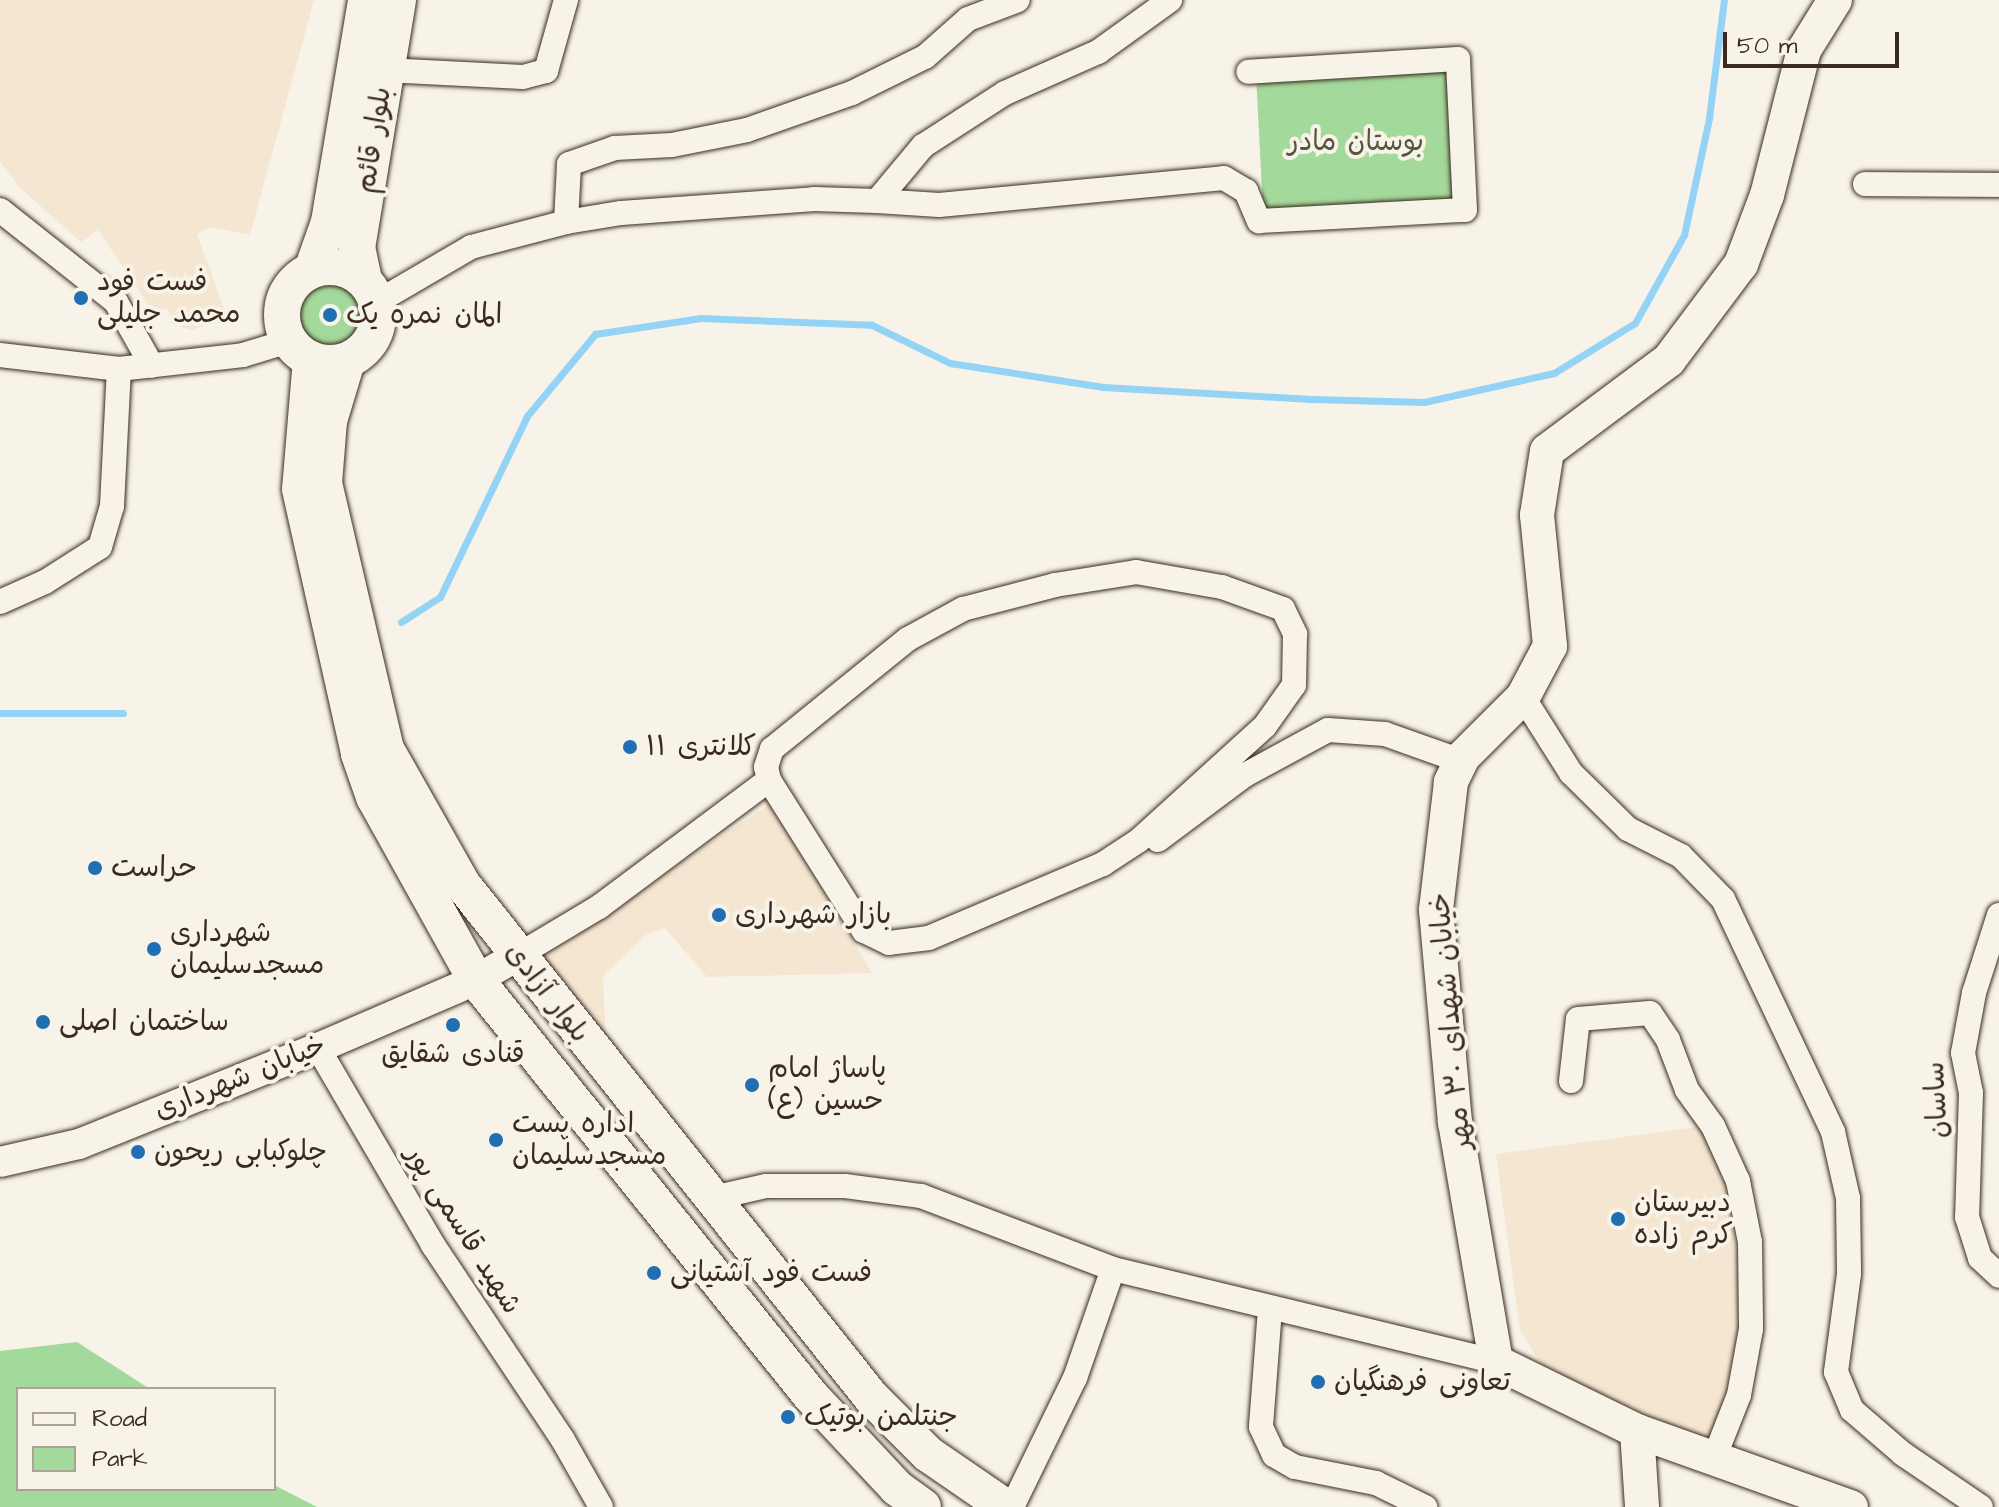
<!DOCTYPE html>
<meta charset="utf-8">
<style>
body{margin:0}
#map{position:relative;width:1999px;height:1507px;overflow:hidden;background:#f7f3e8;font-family:"Architects Daughter","Playpen Sans Arabic",sans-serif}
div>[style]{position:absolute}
.built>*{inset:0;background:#f5e6d2}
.green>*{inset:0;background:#a4d99c;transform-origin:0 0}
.round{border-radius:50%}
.stream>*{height:7px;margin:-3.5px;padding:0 3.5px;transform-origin:3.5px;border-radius:3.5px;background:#94d3f6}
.roads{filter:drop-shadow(0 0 2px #3b2a1e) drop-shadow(0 0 2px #3b2a1e)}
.minor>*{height:24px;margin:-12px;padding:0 12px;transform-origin:12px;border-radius:12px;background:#f7f3e8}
.tertiary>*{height:30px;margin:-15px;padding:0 15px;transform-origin:15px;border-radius:15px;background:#f7f3e8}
.secondary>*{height:34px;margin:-17px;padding:0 17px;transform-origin:17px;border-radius:17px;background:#f7f3e8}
.primary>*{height:36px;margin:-18px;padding:0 18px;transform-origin:18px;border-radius:18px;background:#f7f3e8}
.primary>.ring{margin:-18px;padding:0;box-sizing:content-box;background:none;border:36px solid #f7f3e8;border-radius:50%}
.dots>*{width:22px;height:22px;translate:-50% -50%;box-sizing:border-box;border:4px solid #f7f3e8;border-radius:50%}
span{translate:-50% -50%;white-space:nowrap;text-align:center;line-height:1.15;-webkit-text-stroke:8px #f7f3e8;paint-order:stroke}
.street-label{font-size:28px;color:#3b2a1e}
.park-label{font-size:28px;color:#55563e}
.poi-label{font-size:28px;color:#3b2a1e}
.left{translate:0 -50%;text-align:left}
.legend{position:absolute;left:16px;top:1387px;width:260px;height:104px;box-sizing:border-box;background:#f7f3e8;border:2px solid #aca397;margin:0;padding:10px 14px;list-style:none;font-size:24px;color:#3b2a1e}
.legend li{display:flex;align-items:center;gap:16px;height:40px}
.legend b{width:40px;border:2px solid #aca397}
.scale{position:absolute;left:1723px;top:32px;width:176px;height:36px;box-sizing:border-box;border:4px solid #3b2a1e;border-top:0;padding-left:10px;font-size:24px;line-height:28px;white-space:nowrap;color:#3b2a1e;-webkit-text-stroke:6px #f7f3e8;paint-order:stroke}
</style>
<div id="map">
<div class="built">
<i style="clip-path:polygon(0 0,314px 0,250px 235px,211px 227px,197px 234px,227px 317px,193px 330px,173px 325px,167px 308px,155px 315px,98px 230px,81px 242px,19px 187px,0 161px)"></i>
<i style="clip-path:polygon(770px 804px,872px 973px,707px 977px,665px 928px,647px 934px,603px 976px,606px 1044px,539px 954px)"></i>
<i style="clip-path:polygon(1698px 1127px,1720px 1153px,1743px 1284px,1740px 1357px,1711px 1440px,1616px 1405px,1546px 1371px,1520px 1331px,1496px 1154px)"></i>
</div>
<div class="green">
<i style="left:1449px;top:70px;width:133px;height:193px;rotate:87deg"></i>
<i class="round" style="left:292px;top:276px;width:78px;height:78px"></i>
<i style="clip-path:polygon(77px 1342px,150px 1389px,18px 1389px,18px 1489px,274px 1489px,274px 1485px,317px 1507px,0 1507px,0 1351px)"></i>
</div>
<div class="stream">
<i style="left:401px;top:622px;width:46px;rotate:-32.7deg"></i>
<i style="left:440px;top:597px;width:201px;rotate:-64.3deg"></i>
<i style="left:527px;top:416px;width:107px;rotate:-50.3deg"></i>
<i style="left:595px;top:334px;width:107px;rotate:-8.6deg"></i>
<i style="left:701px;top:318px;width:171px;rotate:2.3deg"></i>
<i style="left:872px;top:325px;width:87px;rotate:26deg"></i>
<i style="left:950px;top:363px;width:155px;rotate:8.9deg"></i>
<i style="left:1103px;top:387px;width:208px;rotate:3.3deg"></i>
<i style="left:1311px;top:399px;width:113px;rotate:1.5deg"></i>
<i style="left:1424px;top:402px;width:133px;rotate:-12.6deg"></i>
<i style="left:1554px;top:373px;width:95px;rotate:-31.7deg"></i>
<i style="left:1635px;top:323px;width:101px;rotate:-60.9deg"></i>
<i style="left:1684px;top:235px;width:120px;rotate:-77.9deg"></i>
<i style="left:1709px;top:118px;width:119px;rotate:-82.8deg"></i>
<i style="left:0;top:713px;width:123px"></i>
</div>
<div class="roads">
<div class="minor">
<i style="left:385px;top:70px;width:138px;rotate:2.9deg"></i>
<i style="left:523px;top:77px;width:24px;rotate:-15deg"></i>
<i style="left:546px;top:71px;width:74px;rotate:-74.3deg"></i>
<i style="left:1865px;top:184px;width:134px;rotate:0.4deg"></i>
<i style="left:877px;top:201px;width:62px;rotate:3.7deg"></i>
<i style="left:939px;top:205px;width:286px;rotate:-5.4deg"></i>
<i style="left:1224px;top:178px;width:26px;rotate:31deg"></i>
<i style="left:1246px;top:191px;width:33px;rotate:67deg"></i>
<i style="left:1259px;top:221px;width:206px;rotate:-3.1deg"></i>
<i style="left:1465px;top:210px;width:151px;rotate:-92.7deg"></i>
<i style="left:1458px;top:59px;width:210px;rotate:176.5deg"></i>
<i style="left:0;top:210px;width:148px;rotate:38.4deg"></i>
<i style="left:116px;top:302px;width:73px;rotate:60.6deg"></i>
<i style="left:566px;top:222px;width:58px;rotate:-87deg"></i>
<i style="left:569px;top:164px;width:49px;rotate:-19.2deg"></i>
<i style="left:615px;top:148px;width:57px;rotate:-3deg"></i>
<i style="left:672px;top:145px;width:76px;rotate:-11.3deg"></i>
<i style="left:747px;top:130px;width:111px;rotate:-19.4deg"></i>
<i style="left:852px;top:93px;width:81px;rotate:-26.3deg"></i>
<i style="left:925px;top:57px;width:57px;rotate:-41.5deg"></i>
<i style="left:968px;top:19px;width:53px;rotate:-20.8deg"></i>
<i style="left:377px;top:302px;width:109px;rotate:-30.3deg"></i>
<i style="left:471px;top:247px;width:98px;rotate:-14.7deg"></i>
<i style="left:566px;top:222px;width:56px;rotate:-9.3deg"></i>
<i style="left:621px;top:213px;width:194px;rotate:-4.1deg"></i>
<i style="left:814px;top:199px;width:63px;rotate:1.8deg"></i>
<i style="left:877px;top:201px;width:72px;rotate:-50.1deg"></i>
<i style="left:923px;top:146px;width:98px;rotate:-32.9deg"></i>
<i style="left:1005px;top:93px;width:102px;rotate:-23.8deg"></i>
<i style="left:1098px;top:52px;width:89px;rotate:-35.8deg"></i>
<i style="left:0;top:355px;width:120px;rotate:6.7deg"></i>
<i style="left:119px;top:369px;width:125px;rotate:-6.4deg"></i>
<i style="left:243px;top:355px;width:48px;rotate:-16.9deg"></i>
<i style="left:1136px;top:572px;width:87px;rotate:9.9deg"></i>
<i style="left:1222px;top:587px;width:65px;rotate:19.8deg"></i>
<i style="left:1283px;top:609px;width:28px;rotate:64deg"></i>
<i style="left:1295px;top:634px;width:51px;rotate:91.1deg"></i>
<i style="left:1294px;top:685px;width:50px;rotate:125.3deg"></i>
<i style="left:1265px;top:726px;width:171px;rotate:137.8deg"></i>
<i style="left:1138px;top:841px;width:42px;rotate:146.7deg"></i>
<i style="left:1103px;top:864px;width:189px;rotate:157deg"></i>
<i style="left:929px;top:938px;width:40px;rotate:172.9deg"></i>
<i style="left:889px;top:943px;width:28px;rotate:-154deg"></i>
<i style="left:864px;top:931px;width:178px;rotate:-122.2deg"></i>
<i style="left:769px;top:780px;width:13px;rotate:-103deg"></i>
<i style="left:766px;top:767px;width:19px;rotate:-72deg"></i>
<i style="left:772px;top:749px;width:175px;rotate:-39deg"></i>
<i style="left:908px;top:639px;width:63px;rotate:-28.6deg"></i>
<i style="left:963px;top:609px;width:95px;rotate:-14.6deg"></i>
<i style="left:1055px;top:585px;width:82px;rotate:-9.1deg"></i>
<i style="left:0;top:602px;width:49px;rotate:-24deg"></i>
<i style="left:45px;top:582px;width:65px;rotate:-32.5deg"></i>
<i style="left:100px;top:547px;width:43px;rotate:-73.7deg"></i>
<i style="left:112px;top:506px;width:137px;rotate:-87.1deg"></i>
<i style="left:1523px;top:697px;width:90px;rotate:57.7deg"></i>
<i style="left:1571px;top:773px;width:80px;rotate:44.5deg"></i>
<i style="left:1628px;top:829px;width:59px;rotate:27deg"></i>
<i style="left:1681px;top:856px;width:60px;rotate:45.7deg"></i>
<i style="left:1723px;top:899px;width:258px;rotate:64.7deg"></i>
<i style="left:1833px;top:1132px;width:68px;rotate:77.2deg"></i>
<i style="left:1848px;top:1198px;width:76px;rotate:89.2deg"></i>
<i style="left:1849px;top:1274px;width:99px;rotate:97.6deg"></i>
<i style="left:1836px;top:1372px;width:41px;rotate:67.2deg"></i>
<i style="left:1852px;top:1410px;width:67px;rotate:40.8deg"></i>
<i style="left:1903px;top:1454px;width:94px;rotate:34.2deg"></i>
<i style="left:1158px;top:840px;width:109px;rotate:-36.8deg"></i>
<i style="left:1245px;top:775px;width:94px;rotate:-28.5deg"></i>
<i style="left:1328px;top:730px;width:57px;rotate:4deg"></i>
<i style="left:1385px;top:734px;width:81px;rotate:19.6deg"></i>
<i style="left:1999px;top:915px;width:82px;rotate:107.8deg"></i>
<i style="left:1974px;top:993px;width:61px;rotate:100.4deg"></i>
<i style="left:1963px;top:1053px;width:41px;rotate:78.7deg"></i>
<i style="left:1971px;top:1093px;width:124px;rotate:91.8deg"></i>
<i style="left:1967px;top:1217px;width:43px;rotate:72.4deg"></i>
<i style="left:1980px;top:1258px;width:26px;rotate:43deg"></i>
<i style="left:517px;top:956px;width:96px;rotate:-30.9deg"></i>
<i style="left:599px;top:907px;width:212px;rotate:-36.8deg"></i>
<i style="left:318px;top:1048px;width:228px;rotate:59.7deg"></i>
<i style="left:433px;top:1245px;width:234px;rotate:56.3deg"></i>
<i style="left:563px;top:1440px;width:77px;rotate:60.4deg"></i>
<i style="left:1571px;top:1081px;width:62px;rotate:-83.6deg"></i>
<i style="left:1578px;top:1019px;width:72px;rotate:-4.8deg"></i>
<i style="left:1650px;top:1013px;width:32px;rotate:56deg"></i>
<i style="left:1668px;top:1040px;width:53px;rotate:69.2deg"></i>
<i style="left:1687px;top:1090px;width:44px;rotate:54.2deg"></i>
<i style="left:1713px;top:1126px;width:60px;rotate:65.6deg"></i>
<i style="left:1738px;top:1181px;width:62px;rotate:78.9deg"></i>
<i style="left:1750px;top:1242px;width:87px;rotate:89.3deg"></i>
<i style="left:1751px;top:1329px;width:67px;rotate:100.3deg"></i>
<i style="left:1739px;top:1395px;width:66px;rotate:111.5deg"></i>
<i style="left:713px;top:1198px;width:54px;rotate:-12.8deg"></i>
<i style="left:766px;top:1186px;width:79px"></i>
<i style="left:845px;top:1186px;width:77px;rotate:7.5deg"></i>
<i style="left:921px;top:1196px;width:205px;rotate:20.8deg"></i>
<i style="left:1113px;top:1269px;width:394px;rotate:13.6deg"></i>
<i style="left:1270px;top:1309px;width:118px;rotate:94.4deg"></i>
<i style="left:1261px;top:1427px;width:31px;rotate:65deg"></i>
<i style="left:1274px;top:1455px;width:24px;rotate:30deg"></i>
<i style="left:1295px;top:1467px;width:83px;rotate:11.2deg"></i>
<i style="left:1376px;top:1483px;width:55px;rotate:26.1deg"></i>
<i style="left:1012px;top:1507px;width:144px;rotate:-64deg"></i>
<i style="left:1075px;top:1378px;width:115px;rotate:-70.8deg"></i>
</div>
<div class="tertiary">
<i style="left:0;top:1162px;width:81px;rotate:-12.8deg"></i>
<i style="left:79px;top:1144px;width:258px;rotate:-21.9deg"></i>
<i style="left:318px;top:1048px;width:172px;rotate:-23.3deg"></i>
<i style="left:476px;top:980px;width:48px;rotate:-30.3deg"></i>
</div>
<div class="secondary">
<i style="left:1835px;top:0;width:59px;rotate:121.8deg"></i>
<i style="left:1804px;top:50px;width:150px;rotate:104.3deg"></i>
<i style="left:1767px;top:195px;width:74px;rotate:110.6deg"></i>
<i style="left:1741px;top:264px;width:120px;rotate:126.9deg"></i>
<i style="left:1669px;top:360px;width:152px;rotate:143.3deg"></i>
<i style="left:1547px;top:451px;width:65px;rotate:98.9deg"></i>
<i style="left:1537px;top:515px;width:132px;rotate:84.3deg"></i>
<i style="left:1550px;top:646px;width:58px;rotate:117.9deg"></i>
<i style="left:1523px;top:697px;width:85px;rotate:135deg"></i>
<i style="left:1463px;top:757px;width:28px;rotate:116deg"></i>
<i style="left:1451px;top:782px;width:129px;rotate:96.7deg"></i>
<i style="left:1436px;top:910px;width:213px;rotate:84.9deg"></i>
<i style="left:1455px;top:1122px;width:243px;rotate:80.3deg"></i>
<i style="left:1496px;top:1362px;width:157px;rotate:26.1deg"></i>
<i style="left:1637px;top:1431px;width:227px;rotate:19.6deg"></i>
<i style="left:1637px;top:1431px;width:76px;rotate:86.2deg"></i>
</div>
<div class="primary">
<i class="ring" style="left:282px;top:267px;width:60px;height:60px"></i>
<i style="left:312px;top:270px;width:51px;rotate:-70.5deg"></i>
<i style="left:329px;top:222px;width:225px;rotate:-80.5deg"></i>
<i style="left:364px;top:280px;width:33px;rotate:-102deg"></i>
<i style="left:357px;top:248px;width:251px;rotate:-80.6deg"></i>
<i style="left:311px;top:359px;width:130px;rotate:94.8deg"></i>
<i style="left:300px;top:489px;width:271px;rotate:77.4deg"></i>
<i style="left:359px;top:754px;width:46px;rotate:70.8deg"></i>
<i style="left:374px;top:797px;width:210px;rotate:60.9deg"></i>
<i style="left:476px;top:980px;width:534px;rotate:51.16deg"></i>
<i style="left:811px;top:1396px;width:126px;rotate:46.9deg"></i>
<i style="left:897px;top:1488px;width:32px;rotate:36deg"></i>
<i style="left:347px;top:361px;width:63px;rotate:106.7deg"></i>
<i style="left:329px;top:421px;width:62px;rotate:94.6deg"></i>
<i style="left:324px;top:483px;width:273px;rotate:76.9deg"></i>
<i style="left:386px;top:749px;width:156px;rotate:60.5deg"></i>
<i style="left:463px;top:885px;width:655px;rotate:51.45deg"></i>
<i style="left:871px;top:1397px;width:81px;rotate:45deg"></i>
<i style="left:928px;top:1454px;width:93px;rotate:34.5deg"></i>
</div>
</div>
<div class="dots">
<i style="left:81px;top:298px;background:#1f6fb2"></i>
<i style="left:330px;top:315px;background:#1f6fb2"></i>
<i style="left:630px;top:747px;background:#1f6fb2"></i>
<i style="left:95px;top:868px;background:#1f6fb2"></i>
<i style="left:719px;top:915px;background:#1f6fb2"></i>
<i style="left:154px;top:949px;background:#1f6fb2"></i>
<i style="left:43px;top:1022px;background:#1f6fb2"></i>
<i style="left:453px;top:1025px;background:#1f6fb2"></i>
<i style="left:752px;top:1085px;background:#1f6fb2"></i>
<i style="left:496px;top:1140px;background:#1f6fb2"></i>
<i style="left:138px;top:1152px;background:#1f6fb2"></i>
<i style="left:1618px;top:1219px;background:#1f6fb2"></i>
<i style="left:654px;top:1273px;background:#1f6fb2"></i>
<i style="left:1318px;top:1382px;background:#1f6fb2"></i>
<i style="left:788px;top:1417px;background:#1f6fb2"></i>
</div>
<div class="street-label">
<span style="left:374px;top:140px;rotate:-81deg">بلوار قائم</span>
<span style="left:547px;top:993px;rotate:52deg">بلوار آزادی</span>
<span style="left:1451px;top:1021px;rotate:-95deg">خیابان شهدای ۳۰ مهر</span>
<span style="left:240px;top:1078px;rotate:-22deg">خیابان شهرداری</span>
<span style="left:1937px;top:1100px;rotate:-93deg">ساسان</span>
<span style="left:463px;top:1230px;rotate:58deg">شهید قاسمی پور</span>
</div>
<div class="park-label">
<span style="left:1356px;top:142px">بوستان مادر</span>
</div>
<div class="poi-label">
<span class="left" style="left:97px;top:298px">فست فود<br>محمد جلیلی</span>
<span class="left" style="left:346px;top:315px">المان نمره یک</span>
<span class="left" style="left:646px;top:747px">کلانتری ۱۱</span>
<span class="left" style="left:111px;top:868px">حراست</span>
<span class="left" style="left:735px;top:915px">بازار شهرداری</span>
<span class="left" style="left:170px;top:949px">شهرداری<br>مسجدسلیمان</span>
<span class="left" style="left:59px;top:1022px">ساختمان اصلی</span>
<span style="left:453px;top:1054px">قنادی شقایق</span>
<span class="left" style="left:768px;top:1085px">پاساژ امام<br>حسین (ع)</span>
<span class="left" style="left:512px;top:1140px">اداره پست<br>مسجدسلیمان</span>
<span class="left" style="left:154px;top:1152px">چلوکبابی ریحون</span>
<span class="left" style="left:1634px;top:1219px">دبیرستان<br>کرم زاده</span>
<span class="left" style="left:670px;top:1273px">فست فود آشتیانی</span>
<span class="left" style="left:1334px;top:1382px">تعاونی فرهنگیان</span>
<span class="left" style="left:804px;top:1417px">جنتلمن بوتیک</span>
</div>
<ul class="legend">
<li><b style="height:10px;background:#f7f3e8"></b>Road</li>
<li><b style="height:22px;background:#a4d99c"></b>Park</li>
</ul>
<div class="scale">50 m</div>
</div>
